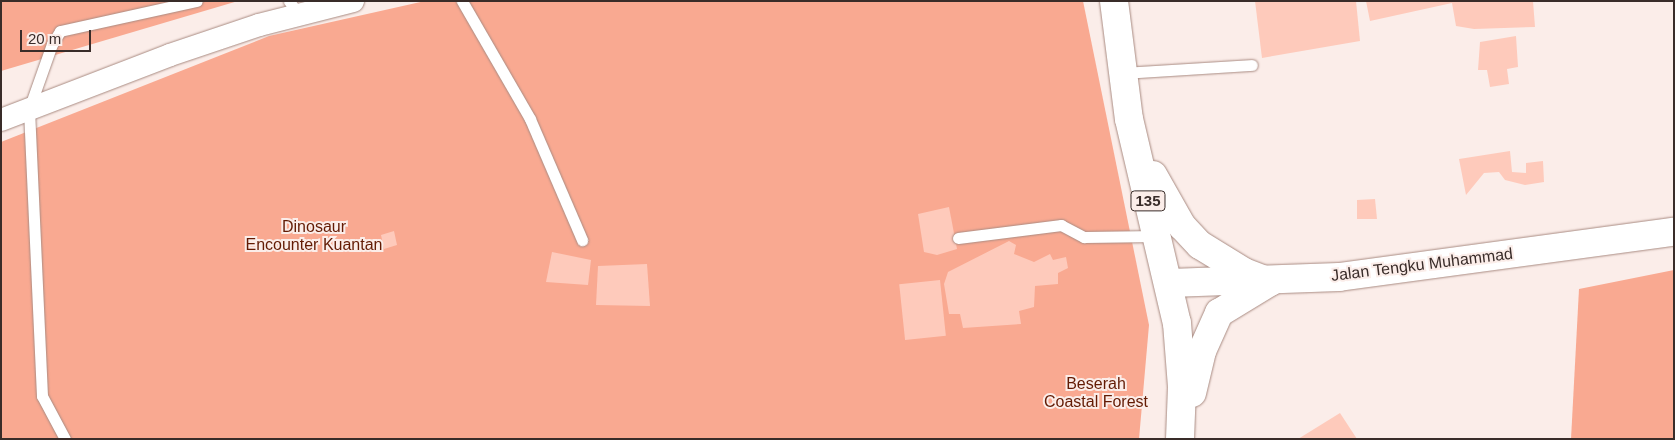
<!DOCTYPE html>
<style>
body{margin:0}
#map{position:relative;width:1675px;height:440px;overflow:hidden;background:#fbede9;font-family:Arial,sans-serif}
div>[style]{position:absolute}
.green>*{inset:0;background:#f9a991}
.building>*{inset:0;background:#fecabb;transform-origin:0 0}
.roads{filter:drop-shadow(0 0 1px #a98b82) drop-shadow(0 0 1px #a98b82)}
.service>*{height:11px;margin:-5.5px;padding:0 5.5px;transform-origin:5.5px;border-radius:5.5px;background:#fff}
.minor>*{height:22px;margin:-11px;padding:0 11px;transform-origin:11px;border-radius:11px;background:#fff}
.secondary>*{height:28px;margin:-14px;padding:0 14px;transform-origin:14px;border-radius:14px;background:#fff}
.primary>*{height:28px;margin:-14px;padding:0 14px;transform-origin:14px;border-radius:14px;background:#fff}
span{translate:-50% -50%;white-space:nowrap;text-align:center;line-height:1.15;-webkit-text-stroke:4px #fbede9;paint-order:stroke}
.shield-label span{padding:1px 4px;background:#fbede9;border:1px solid;border-radius:4px;-webkit-text-stroke-width:0}
.shield-label{font-size:15px;color:#392c29;font-weight:700}
.park-label{font-size:16px;color:#631b04}
.street-label{font-size:16px;color:#392c29}
.frame{position:absolute;inset:0;border:2px solid #392c29;pointer-events:none}
.scale{position:absolute;left:20px;top:30px;width:71px;height:22px;box-sizing:border-box;border:2px solid #392c29;border-top:0;padding-left:6px;font-size:15px;line-height:18px;white-space:nowrap;color:#392c29;-webkit-text-stroke:4px #fbede9;paint-order:stroke}
</style>
<div id="map">
<div class="green">
<i style="clip-path:polygon(1px 1px,238px 1px,1px 71px)"></i>
<i style="clip-path:polygon(425px 1px,1083px 1px,1149px 325px,1139px 439px,1px 439px,1px 142px,269px 36px)"></i>
<i style="clip-path:polygon(1674px 270px,1674px 439px,1571px 439px,1579px 289px)"></i>
</div>
<div class="building">
<i style="clip-path:polygon(1255px 1px,1356px 1px,1360px 41px,1262px 58px)"></i>
<i style="clip-path:polygon(1366px 1px,1533px 1px,1535px 27px,1474px 29px,1456px 26px,1452px 3px,1370px 21px)"></i>
<i style="clip-path:polygon(1516px 36px,1518px 67px,1507px 69px,1509px 84px,1490px 87px,1487px 70px,1478px 70px,1480px 42px)"></i>
<i style="clip-path:polygon(1510px 151px,1512px 172px,1526px 173px,1526px 163px,1543px 161px,1544px 182px,1525px 185px,1505px 180px,1499px 172px,1484px 173px,1466px 195px,1459px 159px)"></i>
<i style="clip-path:polygon(1375px 199px,1377px 219px,1357px 219px,1357px 200px)"></i>
<i style="clip-path:polygon(949px 207px,957px 249px,937px 255px,924px 252px,918px 214px)"></i>
<i style="clip-path:polygon(394px 231px,397px 245px,384px 249px,381px 235px)"></i>
<i style="clip-path:polygon(1009px 241px,1016px 245px,1014px 254px,1034px 262px,1050px 254px,1053px 260px,1066px 257px,1068px 268px,1058px 273px,1058px 284px,1035px 286px,1034px 307px,1019px 311px,1021px 324px,963px 328px,960px 314px,949px 314px,944px 284px,948px 272px)"></i>
<i style="clip-path:polygon(552px 252px,591px 260px,588px 285px,546px 282px)"></i>
<i style="clip-path:polygon(647px 264px,650px 306px,596px 305px,598px 266px)"></i>
<i style="left:940px;top:280px;width:56px;height:41px;rotate:84deg"></i>
<i style="clip-path:polygon(1340px 413px,1357px 439px,1298px 439px)"></i>
</div>
<div class="roads">
<div class="service">
<i style="left:289px;top:1px;width:17px;rotate:54deg"></i>
<i style="left:462px;top:1px;width:136px;rotate:60deg"></i>
<i style="left:530px;top:119px;width:132px;rotate:66.7deg"></i>
<i style="left:1124px;top:73px;width:128px;rotate:-3.6deg"></i>
<i style="left:958px;top:238px;width:104px;rotate:-7.2deg"></i>
<i style="left:1061px;top:225px;width:26px;rotate:28deg"></i>
<i style="left:1084px;top:237px;width:73px;rotate:-0.8deg"></i>
<i style="left:65px;top:439px;width:49px;rotate:-118.1deg"></i>
<i style="left:42px;top:396px;width:287px;rotate:-92.6deg"></i>
<i style="left:29px;top:109px;width:69px;rotate:-70.5deg"></i>
<i style="left:52px;top:44px;width:15px;rotate:-58deg"></i>
<i style="left:60px;top:31px;width:140px;rotate:-12.4deg"></i>
</div>
<div class="minor">
<i style="left:1px;top:120px;width:181px;rotate:-21deg"></i>
<i style="left:170px;top:55px;width:94px;rotate:-18.6deg"></i>
<i style="left:259px;top:25px;width:97px;rotate:-14.3deg"></i>
</div>
<div class="secondary">
<i style="left:1170px;top:283px;width:169px;rotate:-2deg"></i>
<i style="left:1339px;top:277px;width:338px;rotate:-7.7deg"></i>
</div>
<div class="primary">
<i style="left:1114px;top:1px;width:119px;rotate:82.8deg"></i>
<i style="left:1129px;top:119px;width:210px;rotate:76.8deg"></i>
<i style="left:1177px;top:323px;width:64px;rotate:85.5deg"></i>
<i style="left:1182px;top:387px;width:52px;rotate:92.2deg"></i>
<i style="left:1153px;top:175px;width:59px;rotate:60.4deg"></i>
<i style="left:1182px;top:226px;width:26px;rotate:47deg"></i>
<i style="left:1200px;top:245px;width:52px;rotate:31.5deg"></i>
<i style="left:1244px;top:272px;width:28px;rotate:21deg"></i>
<i style="left:1192px;top:393px;width:43px;rotate:-76.6deg"></i>
<i style="left:1202px;top:351px;width:42px;rotate:-65.9deg"></i>
<i style="left:1219px;top:313px;width:60px;rotate:-31.3deg"></i>
</div>
</div>
<div class="shield-label">
<span style="left:1148px;top:201px">135</span>
</div>
<div class="park-label">
<span style="left:314px;top:236px">Dinosaur<br>Encounter Kuantan</span>
<span style="left:1096px;top:393px">Beserah<br>Coastal Forest</span>
</div>
<div class="street-label">
<span style="left:1422px;top:265px;rotate:-7deg">Jalan Tengku Muhammad</span>
</div>
<div class="frame"></div>
<div class="scale">20 m</div>
</div>
